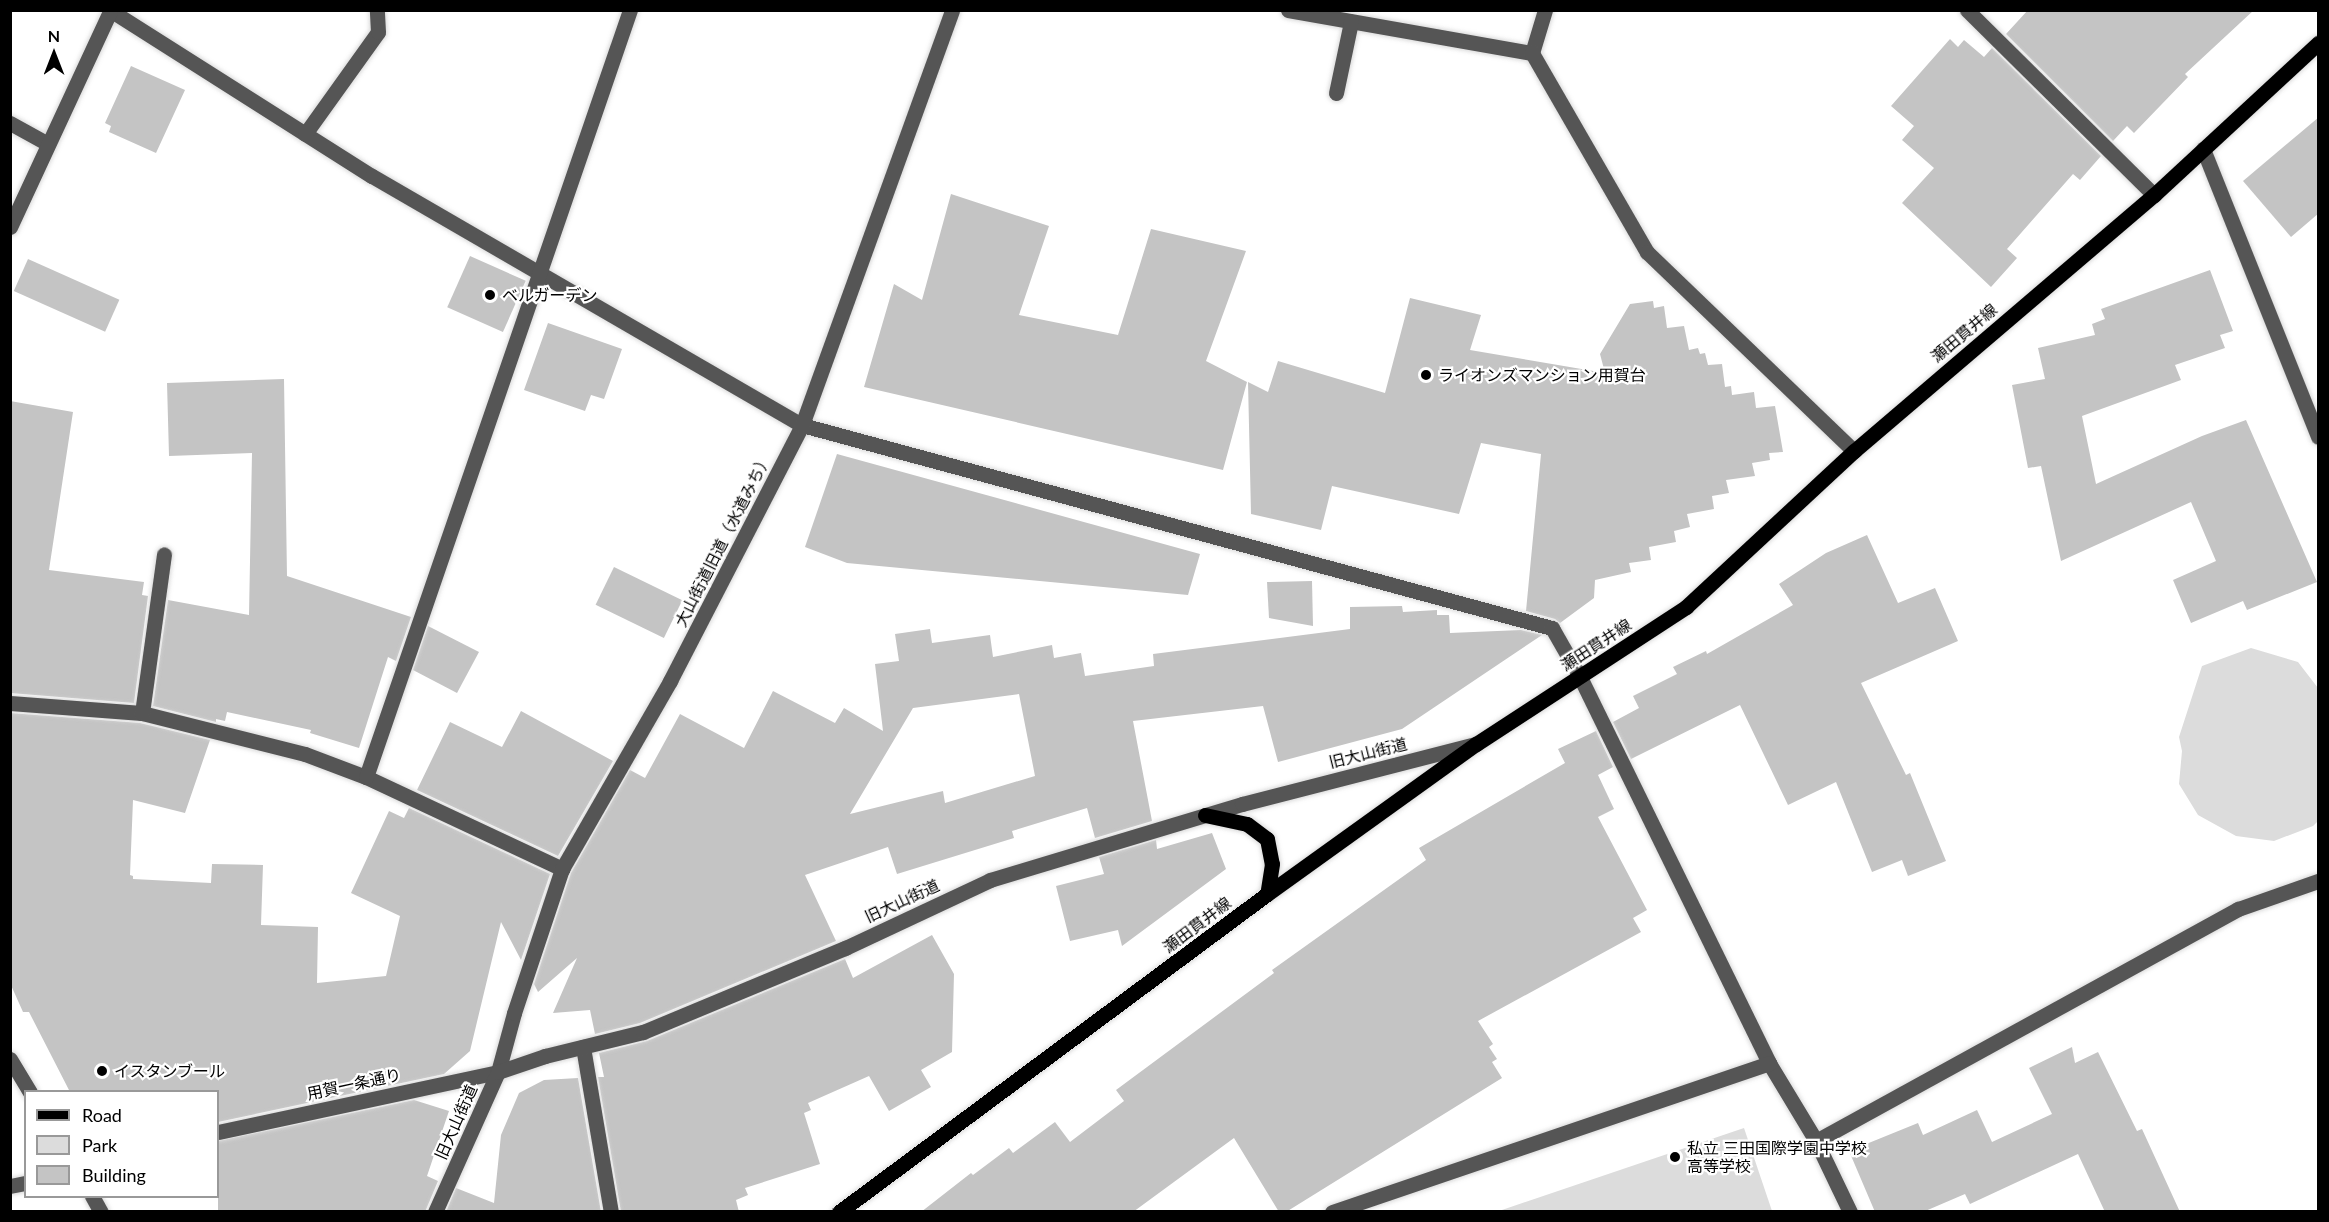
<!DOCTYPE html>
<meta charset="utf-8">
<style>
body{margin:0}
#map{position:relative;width:2329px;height:1222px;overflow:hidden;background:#fff;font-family:Lato,"Noto Sans JP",sans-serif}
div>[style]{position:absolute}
.green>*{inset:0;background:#dcdcdc}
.building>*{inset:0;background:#c4c4c4;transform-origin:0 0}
.roads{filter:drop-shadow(0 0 2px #dbdbdb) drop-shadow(0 0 2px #dbdbdb)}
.minor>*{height:15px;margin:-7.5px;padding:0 7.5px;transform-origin:7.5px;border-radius:7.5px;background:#555}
.major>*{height:15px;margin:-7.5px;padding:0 7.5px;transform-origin:7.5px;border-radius:7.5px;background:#000}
.dots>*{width:16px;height:16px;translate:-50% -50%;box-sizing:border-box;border:3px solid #fff;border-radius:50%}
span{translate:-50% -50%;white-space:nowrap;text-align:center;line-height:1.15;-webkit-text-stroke:4.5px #fff;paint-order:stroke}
.poi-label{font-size:16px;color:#000}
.left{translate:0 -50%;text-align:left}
.street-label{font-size:16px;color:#000}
.frame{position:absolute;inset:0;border:12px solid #000;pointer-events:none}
.legend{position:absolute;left:24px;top:1090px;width:195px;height:108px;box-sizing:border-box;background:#fff;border:2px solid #999;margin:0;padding:8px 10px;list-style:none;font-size:18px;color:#000}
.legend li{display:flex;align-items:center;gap:12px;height:30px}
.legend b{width:30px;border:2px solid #999}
.north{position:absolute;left:24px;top:24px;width:60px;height:60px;-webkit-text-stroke:4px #fff;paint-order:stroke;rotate:0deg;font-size:16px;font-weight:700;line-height:24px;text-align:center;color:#000}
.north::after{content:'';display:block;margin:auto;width:21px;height:27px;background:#000;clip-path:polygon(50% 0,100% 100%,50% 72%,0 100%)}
</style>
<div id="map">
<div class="green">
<i style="clip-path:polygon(2251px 648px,2298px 662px,2318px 688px,2318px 821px,2313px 826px,2274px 841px,2236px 836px,2198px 815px,2179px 784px,2182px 751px,2179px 737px,2202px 666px)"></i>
<i style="clip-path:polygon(1744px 1128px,1772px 1211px,1499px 1211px)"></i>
</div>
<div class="building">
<i style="clip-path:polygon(2028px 10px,2254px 10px,2185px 74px,2188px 77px,2134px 133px,2127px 126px,2113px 141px,2006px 34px)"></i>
<i style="clip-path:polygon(1950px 39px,1958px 47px,1964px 40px,1984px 57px,1992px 48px,2101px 156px,2080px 180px,2073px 174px,2007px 249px,2017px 258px,1991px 287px,1902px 203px,1934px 168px,1902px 140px,1914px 126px,1891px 106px)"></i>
<i style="clip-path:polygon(131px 66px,185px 90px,156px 153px,109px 132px,111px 126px,105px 123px)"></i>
<i style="clip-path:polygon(2319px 117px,2319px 213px,2291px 237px,2243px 181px)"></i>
<i style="clip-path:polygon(951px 194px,1049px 226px,1019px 315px,1118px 335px,1151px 229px,1246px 251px,1206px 361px,1247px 382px,1223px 470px,864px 387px,894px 284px,922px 300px)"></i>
<i style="left:470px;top:256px;width:61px;height:56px;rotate:24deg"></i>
<i style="left:28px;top:259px;width:100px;height:35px;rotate:24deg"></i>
<i style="clip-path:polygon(2210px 270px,2233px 331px,2220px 335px,2225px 348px,2175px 365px,2181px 380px,2082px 416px,2096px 484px,2202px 436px,2246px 420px,2317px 582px,2247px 610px,2243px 601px,2191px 623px,2173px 580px,2216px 561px,2191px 502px,2061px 561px,2041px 466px,2028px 468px,2012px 385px,2045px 379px,2038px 348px,2095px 335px,2092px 324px,2105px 319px,2101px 309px)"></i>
<i style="clip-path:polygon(1410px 298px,1481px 315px,1470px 350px,1605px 373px,1600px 354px,1630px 304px,1653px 301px,1654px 308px,1664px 306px,1667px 328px,1684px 326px,1689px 350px,1698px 348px,1700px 354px,1705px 353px,1708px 365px,1722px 364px,1725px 387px,1731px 386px,1732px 395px,1754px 392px,1756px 408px,1775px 406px,1783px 452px,1769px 453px,1770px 460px,1752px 463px,1755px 476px,1726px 480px,1729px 493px,1712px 496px,1714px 509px,1687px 514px,1690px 527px,1674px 531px,1676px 542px,1649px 547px,1651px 560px,1629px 563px,1631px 572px,1595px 580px,1594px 598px,1560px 623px,1555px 619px,1526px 611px,1541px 454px,1481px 443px,1459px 514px,1332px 486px,1321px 530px,1251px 514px,1248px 382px,1268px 392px,1278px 361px,1385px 393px)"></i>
<i style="clip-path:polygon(548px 323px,622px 349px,604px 399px,591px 395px,585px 411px,524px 390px)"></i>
<i style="clip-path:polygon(284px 379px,287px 576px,411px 617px,396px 661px,388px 657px,359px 748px,310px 733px,311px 730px,227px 712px,225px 721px,216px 719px,216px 722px,153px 706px,168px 600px,249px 615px,252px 453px,169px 456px,167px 383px)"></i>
<i style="clip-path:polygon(10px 401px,73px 412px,49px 570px,144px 582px,142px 595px,148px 596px,134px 703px,10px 693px)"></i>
<i style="clip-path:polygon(837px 454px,1200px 554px,1188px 595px,847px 563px,805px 547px)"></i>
<i style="clip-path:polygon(1867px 535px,1898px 603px,1935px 588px,1958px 641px,1861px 683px,1906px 775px,1910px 773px,1946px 861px,1908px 876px,1902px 860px,1872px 872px,1836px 782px,1788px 805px,1740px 705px,1631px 759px,1613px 722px,1639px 708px,1633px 696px,1677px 674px,1673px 667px,1706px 651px,1707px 654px,1793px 605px,1779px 584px,1826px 553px)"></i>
<i style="left:614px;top:567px;width:76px;height:42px;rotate:26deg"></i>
<i style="clip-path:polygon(1312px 581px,1313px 626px,1269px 618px,1267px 582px)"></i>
<i style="clip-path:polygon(evenodd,1402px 606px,1403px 612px,1437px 610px,1437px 615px,1449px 615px,1450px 633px,1521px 630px,1542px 635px,1402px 729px,1278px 762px,1263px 706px,1133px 721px,1152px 821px,1095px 838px,1087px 808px,1012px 831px,1014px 838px,897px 874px,888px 847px,805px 875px,836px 941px,640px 1023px,595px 1034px,590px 1010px,553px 1013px,577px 958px,538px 992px,534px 984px,571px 873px,630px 770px,645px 778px,680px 714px,744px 748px,773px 691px,835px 723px,844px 708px,883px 731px,875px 664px,899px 661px,895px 634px,930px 629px,932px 643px,990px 635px,993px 657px,1052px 645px,1054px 658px,1081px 653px,1085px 676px,1154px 666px,1153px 654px,1350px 629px,1350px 607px,1402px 606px,1019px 694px,1035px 776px,945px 803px,943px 791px,850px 814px,913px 708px,1019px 694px)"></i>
<i style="clip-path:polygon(428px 626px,479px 652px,457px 693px,413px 670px)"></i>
<i style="clip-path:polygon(521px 711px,613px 761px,558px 856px,417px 790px,450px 722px,502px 747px)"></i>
<i style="clip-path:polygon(10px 713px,140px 723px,210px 740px,185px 813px,133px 800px,130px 875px,133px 876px,133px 879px,211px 883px,212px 864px,263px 865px,261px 925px,318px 927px,317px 983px,386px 976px,400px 916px,351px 893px,389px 811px,404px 818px,409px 808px,550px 874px,521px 960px,501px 922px,470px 1051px,444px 1074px,218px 1122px,218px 1092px,70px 1092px,29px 1012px,23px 1012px,10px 983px)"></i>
<i style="clip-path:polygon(1596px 731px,1613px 767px,1598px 775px,1614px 809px,1598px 817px,1647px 910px,1633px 918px,1641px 932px,1478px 1021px,1493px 1044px,1489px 1047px,1497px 1059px,1492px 1062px,1502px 1078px,1286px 1212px,1279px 1212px,1234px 1138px,1133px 1212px,921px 1212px,971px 1173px,973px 1175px,1009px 1148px,1013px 1153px,1055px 1122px,1070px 1142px,1124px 1101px,1116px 1090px,1274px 973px,1272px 970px,1426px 860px,1419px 848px,1565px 763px,1558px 749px)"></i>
<i style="clip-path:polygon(1212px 833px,1226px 869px,1122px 946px,1118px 930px,1070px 941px,1056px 886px,1104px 874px,1099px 857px,1156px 840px,1157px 849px)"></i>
<i style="clip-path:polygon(932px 935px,954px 974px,952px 1052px,921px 1070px,931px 1087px,889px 1111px,869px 1076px,808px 1103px,811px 1110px,804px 1113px,820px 1164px,745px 1188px,748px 1195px,736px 1200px,739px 1212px,621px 1212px,598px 1077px,604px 1077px,599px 1053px,647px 1041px,845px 959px,853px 978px)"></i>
<i style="clip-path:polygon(2072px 1047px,2075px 1063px,2098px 1052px,2137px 1131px,2142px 1129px,2180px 1212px,2105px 1212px,2078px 1154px,1970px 1204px,1965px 1194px,1923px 1212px,1875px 1212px,1849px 1151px,1918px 1123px,1923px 1135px,1977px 1110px,1992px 1142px,2052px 1114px,2029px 1068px)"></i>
<i style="clip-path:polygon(578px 1078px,601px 1212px,446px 1212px,456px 1188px,494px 1203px,501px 1135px,519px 1093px,544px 1080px)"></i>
<i style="clip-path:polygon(414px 1100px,449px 1111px,427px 1176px,438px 1181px,425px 1212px,218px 1212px,218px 1141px)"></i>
</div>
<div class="roads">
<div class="minor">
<i style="left:110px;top:10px;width:310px;rotate:32.4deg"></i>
<i style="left:372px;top:176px;width:497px;rotate:30.1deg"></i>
<i style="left:802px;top:425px;width:777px;rotate:15.15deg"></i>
<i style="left:1552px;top:628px;width:56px;rotate:60.3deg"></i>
<i style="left:1580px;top:677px;width:430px;rotate:63.9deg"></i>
<i style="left:1769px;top:1063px;width:91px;rotate:58.9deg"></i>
<i style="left:1816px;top:1141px;width:79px;rotate:64.4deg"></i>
<i style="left:1288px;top:10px;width:248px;rotate:10deg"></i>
<i style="left:1545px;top:10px;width:45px;rotate:106.8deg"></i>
<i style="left:1532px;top:53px;width:230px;rotate:60deg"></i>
<i style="left:1647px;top:252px;width:287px;rotate:43.9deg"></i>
<i style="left:1967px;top:10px;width:263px;rotate:44.7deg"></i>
<i style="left:1336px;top:93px;width:73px;rotate:-78.1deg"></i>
<i style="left:10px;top:123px;width:43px;rotate:28.9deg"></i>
<i style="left:305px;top:134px;width:125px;rotate:-54.4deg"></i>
<i style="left:378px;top:32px;width:22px;rotate:-93deg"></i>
<i style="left:2203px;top:149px;width:310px;rotate:68.2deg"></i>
<i style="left:10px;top:227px;width:237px;rotate:-65.1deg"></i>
<i style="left:10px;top:703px;width:132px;rotate:4.3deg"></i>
<i style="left:142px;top:713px;width:168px;rotate:14.1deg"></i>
<i style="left:305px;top:754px;width:65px;rotate:20.7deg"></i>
<i style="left:366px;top:777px;width:217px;rotate:25.1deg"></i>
<i style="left:142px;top:713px;width:160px;rotate:-82.1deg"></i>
<i style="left:366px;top:777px;width:811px;rotate:-71.01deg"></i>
<i style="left:583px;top:1047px;width:167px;rotate:80.4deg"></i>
<i style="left:10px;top:1059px;width:39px;rotate:59deg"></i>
<i style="left:218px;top:1132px;width:286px;rotate:-12.1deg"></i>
<i style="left:498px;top:1072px;width:61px;rotate:-74.8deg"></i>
<i style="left:514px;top:1013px;width:152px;rotate:-71.6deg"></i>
<i style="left:562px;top:869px;width:217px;rotate:-60.1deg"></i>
<i style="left:670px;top:681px;width:288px;rotate:-62.7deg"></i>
<i style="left:802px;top:425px;width:441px;rotate:-70.1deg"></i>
<i style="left:1816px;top:1141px;width:482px;rotate:-28.8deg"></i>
<i style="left:2238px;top:909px;width:85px;rotate:-19.3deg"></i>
<i style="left:10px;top:1186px;width:16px;rotate:-11deg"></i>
<i style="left:92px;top:1196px;width:18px;rotate:61deg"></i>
<i style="left:435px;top:1212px;width:154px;rotate:-65.8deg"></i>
<i style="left:498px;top:1072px;width:50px;rotate:-18.8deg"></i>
<i style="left:545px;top:1056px;width:101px;rotate:-13.8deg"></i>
<i style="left:643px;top:1032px;width:219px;rotate:-22.6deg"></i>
<i style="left:845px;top:948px;width:160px;rotate:-25.1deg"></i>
<i style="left:990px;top:880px;width:263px;rotate:-16.8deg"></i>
<i style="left:1242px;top:804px;width:242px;rotate:-14.4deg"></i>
<i style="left:1332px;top:1212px;width:462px;rotate:-18.8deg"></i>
</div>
<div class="major">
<i style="left:1205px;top:815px;width:43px;rotate:12.1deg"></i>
<i style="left:1247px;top:824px;width:25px;rotate:37deg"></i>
<i style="left:1267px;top:839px;width:25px;rotate:79deg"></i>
<i style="left:1272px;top:864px;width:30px;rotate:99deg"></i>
<i style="left:839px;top:1212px;width:533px;rotate:-36.61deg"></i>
<i style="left:1267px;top:894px;width:257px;rotate:-35.7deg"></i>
<i style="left:1476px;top:744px;width:251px;rotate:-33.1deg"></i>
<i style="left:1686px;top:607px;width:229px;rotate:-42.9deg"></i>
<i style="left:1854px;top:451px;width:394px;rotate:-40.5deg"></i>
<i style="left:2154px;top:195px;width:224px;rotate:-42.8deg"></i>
</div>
</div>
<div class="dots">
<i style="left:490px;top:295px;background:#000"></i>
<i style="left:1426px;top:375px;background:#000"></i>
<i style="left:102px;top:1071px;background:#000"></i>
<i style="left:1675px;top:1157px;background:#000"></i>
</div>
<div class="poi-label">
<span class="left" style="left:502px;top:295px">ベルガーデン</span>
<span class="left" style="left:1438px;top:375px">ライオンズマンション用賀台</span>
<span class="left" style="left:114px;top:1071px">イスタンブール</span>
<span class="left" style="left:1687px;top:1157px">私立 三田国際学園中学校<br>高等学校</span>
</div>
<div class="street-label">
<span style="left:1964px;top:333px;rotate:-40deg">瀬田貫井線</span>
<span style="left:723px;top:540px;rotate:-63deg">大山街道旧道（水道みち）</span>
<span style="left:1596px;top:645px;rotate:-33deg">瀬田貫井線</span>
<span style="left:1368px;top:753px;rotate:-14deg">旧大山街道</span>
<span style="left:902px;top:901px;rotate:-25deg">旧大山街道</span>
<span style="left:1197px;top:925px;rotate:-37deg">瀬田貫井線</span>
<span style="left:354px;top:1084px;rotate:-12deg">用賀一条通り</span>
<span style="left:456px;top:1122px;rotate:-66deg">旧大山街道</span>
</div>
<div class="frame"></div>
<ul class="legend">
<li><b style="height:8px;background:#000"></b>Road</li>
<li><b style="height:16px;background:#dcdcdc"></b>Park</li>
<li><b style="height:16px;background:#c4c4c4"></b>Building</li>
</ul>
<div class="north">N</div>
</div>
